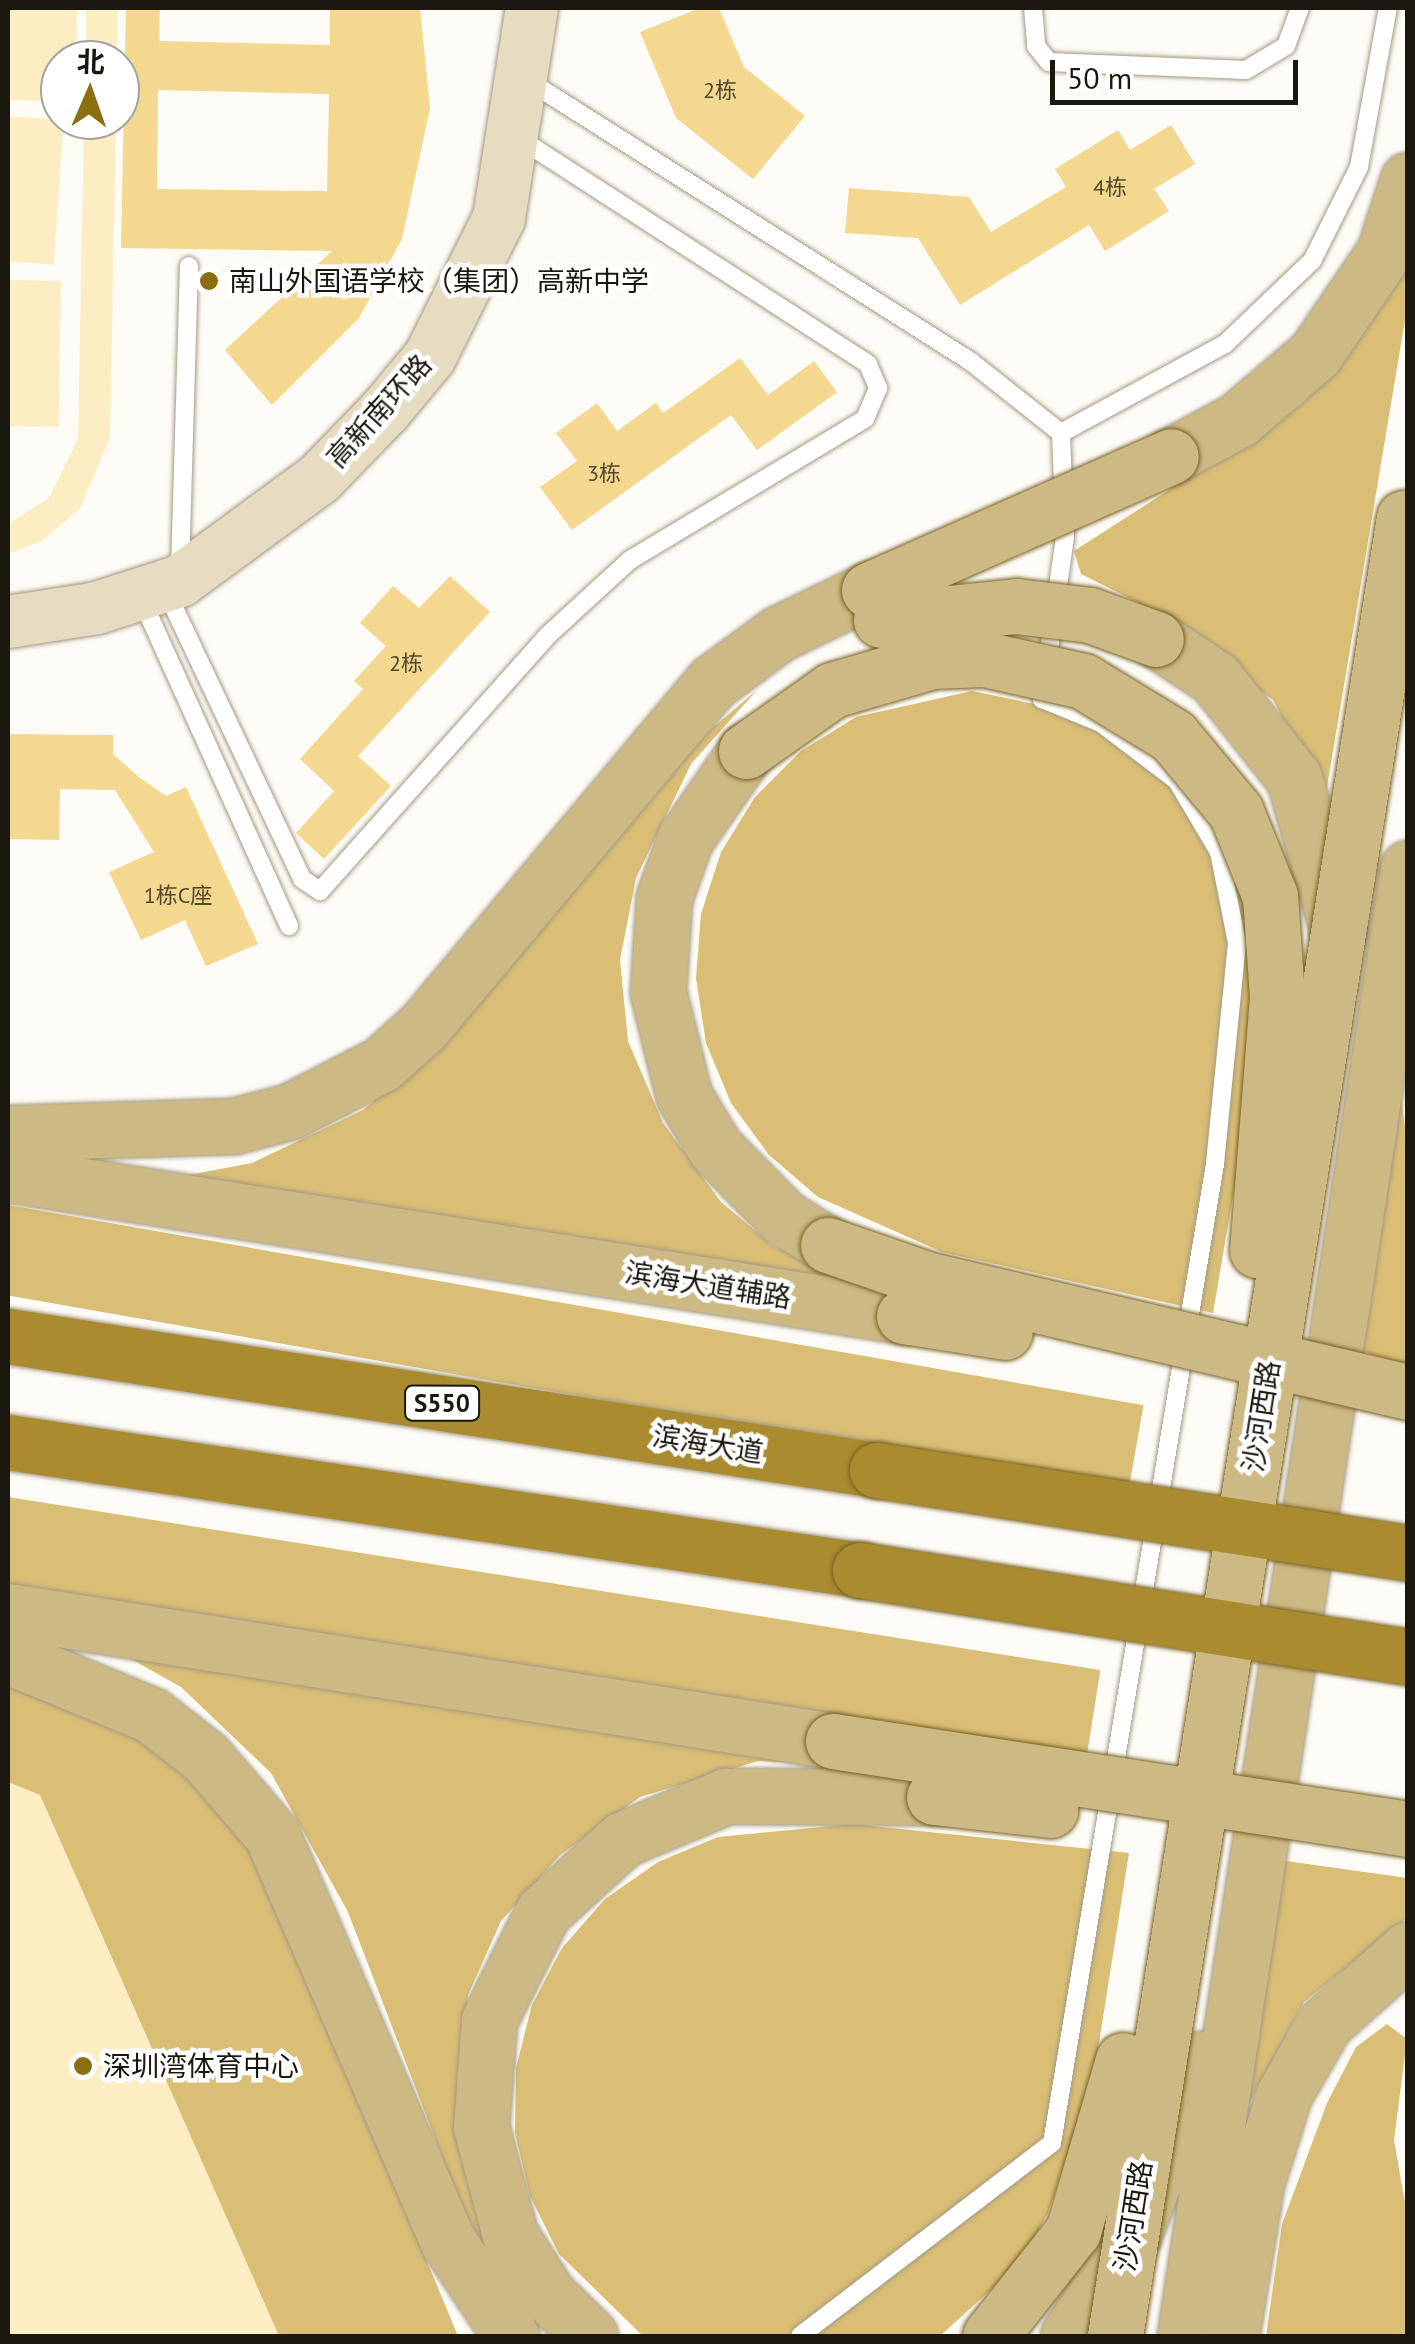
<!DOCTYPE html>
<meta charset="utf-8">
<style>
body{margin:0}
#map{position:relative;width:1415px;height:2344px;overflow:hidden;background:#fdfbf6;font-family:"PT Sans","Noto Sans SC",sans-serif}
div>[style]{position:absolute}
.green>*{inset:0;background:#fdedc3;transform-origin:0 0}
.forest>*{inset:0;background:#dabe76;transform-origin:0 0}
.building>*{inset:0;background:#f4d88f}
.roads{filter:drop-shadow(0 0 2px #a39981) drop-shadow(0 0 2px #a39981)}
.lane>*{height:18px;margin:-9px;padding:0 9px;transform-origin:9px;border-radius:9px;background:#fff}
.secondary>*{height:52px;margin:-26px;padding:0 26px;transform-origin:26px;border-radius:26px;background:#e6dcc1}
.primary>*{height:55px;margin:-27.5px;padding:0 27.5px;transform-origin:27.5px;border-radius:27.5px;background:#cdb983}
.highway>*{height:55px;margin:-27.5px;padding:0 27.5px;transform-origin:27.5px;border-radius:27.5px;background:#ab8b30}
.bridges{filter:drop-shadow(0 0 2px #786224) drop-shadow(0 0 2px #786224)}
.primary-bridge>*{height:55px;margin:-27.5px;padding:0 27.5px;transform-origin:27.5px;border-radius:27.5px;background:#cdb983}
.highway-bridge>*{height:55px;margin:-27.5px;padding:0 27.5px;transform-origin:27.5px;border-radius:27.5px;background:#ab8b30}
.dots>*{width:28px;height:28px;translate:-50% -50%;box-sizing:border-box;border:5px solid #fff;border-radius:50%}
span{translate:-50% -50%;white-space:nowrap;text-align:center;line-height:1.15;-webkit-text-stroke:9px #fff;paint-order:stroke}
.number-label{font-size:22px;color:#50472e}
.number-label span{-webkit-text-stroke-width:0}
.shield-label span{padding:2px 8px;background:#fff;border:2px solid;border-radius:8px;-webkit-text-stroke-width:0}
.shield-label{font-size:25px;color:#1a170e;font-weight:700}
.poi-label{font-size:28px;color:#1a170e}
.left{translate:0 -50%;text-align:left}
.street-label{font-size:28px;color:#1a170e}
.frame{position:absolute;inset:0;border:10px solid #1a170e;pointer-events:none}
.north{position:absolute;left:40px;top:40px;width:100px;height:100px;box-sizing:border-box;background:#fff;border:2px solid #a3a29f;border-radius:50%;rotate:2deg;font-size:28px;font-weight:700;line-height:40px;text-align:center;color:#1a170e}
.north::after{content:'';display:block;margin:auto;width:35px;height:45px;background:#8b6e10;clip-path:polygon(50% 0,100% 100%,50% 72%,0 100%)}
.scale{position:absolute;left:1050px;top:60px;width:248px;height:45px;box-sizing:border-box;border:5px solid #1a170e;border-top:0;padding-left:12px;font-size:30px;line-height:35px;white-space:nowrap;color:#1a170e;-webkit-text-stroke:8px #fff;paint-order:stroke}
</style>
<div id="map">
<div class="green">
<i style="clip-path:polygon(8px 8px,77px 8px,76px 60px,60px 60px,60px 101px,8px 100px)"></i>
<i style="left:86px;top:8px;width:31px;height:52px"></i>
<i style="left:8px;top:116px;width:56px;height:145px;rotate:4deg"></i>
<i style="clip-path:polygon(84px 120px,116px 120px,110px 437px,81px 507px,42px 541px,8px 554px,8px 524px,49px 498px,78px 439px)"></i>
<i style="left:8px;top:280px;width:53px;height:146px;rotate:1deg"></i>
<i style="clip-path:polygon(8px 1782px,40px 1795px,279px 2336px,8px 2336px)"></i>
</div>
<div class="forest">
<i style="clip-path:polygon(1407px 247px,1407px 308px,1325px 799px,1273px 700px,1155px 611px,1081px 574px,1074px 551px,1301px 405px,1361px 336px)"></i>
<i style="clip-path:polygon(757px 690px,691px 764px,636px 878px,620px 960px,628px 1041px,663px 1123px,721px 1202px,771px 1244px,857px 1290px,167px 1179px,252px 1163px,363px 1110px,424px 1059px,689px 748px)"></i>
<i style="clip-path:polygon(972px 691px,1087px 715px,1182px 785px,1240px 888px,1251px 945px,1252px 1085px,1213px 1313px,942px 1252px,818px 1197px,769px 1155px,731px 1103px,706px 1043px,696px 978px,701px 914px,721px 852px,755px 797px,801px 751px,856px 717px)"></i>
<i style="clip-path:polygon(1398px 1067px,1408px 1153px,1407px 1368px,1350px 1346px)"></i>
<i style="left:8px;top:1205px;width:1153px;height:89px;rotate:10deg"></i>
<i style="left:8px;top:1497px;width:1106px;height:88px;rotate:9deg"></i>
<i style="clip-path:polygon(106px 1645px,843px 1764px,758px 1761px,640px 1797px,560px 1855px,501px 1921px,468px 1995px,457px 2078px,459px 2141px,512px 2294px,466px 2219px,348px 1912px,271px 1773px,181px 1687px)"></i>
<i style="clip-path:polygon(8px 1675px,142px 1727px,232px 1818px,271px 1886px,458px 2336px,279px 2336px,40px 1795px,8px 1782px)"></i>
<i style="clip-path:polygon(853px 1824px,1129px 1853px,1093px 2081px,1048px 2213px,1019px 2264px,940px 2336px,643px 2336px,559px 2254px,530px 2196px,515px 2133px,516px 2068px,532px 2005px,562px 1948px,605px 1899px,658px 1862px,718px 1837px)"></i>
<i style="clip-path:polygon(1272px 1859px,1407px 1878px,1407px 1918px,1304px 2002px,1230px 2139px)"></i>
<i style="clip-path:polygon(1387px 2024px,1407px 2039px,1394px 2140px,1407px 2214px,1407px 2336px,1266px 2336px,1282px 2224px,1327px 2103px,1356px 2047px)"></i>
</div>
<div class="building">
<i style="clip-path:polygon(evenodd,126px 8px,160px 8px,159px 41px,330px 45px,330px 8px,420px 8px,430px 108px,402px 239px,359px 318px,272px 405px,225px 350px,332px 251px,121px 248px,126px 8px,158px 90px,329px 94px,327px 191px,157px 189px,158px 90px)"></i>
<i style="clip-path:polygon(700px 8px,719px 8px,744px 67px,805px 116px,753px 179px,676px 118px,640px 32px)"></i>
<i style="clip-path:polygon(1171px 125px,1195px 164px,1154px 189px,1169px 211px,1105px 251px,1089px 225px,960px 305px,918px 238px,845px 233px,849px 188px,969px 197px,991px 232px,1066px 187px,1055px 169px,1118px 130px,1130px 150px)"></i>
<i style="clip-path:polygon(740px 358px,768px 395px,814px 361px,837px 392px,757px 450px,731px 415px,572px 530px,540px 487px,577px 461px,556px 433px,597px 403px,617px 431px,656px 403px,663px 413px)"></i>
<i style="clip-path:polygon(450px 576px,490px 612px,358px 756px,391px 786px,324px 859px,296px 833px,334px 791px,300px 759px,363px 689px,354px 681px,386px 646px,360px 623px,393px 586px,419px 608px)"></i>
<i style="clip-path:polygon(8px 734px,113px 735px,113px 754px,140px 778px,166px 796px,186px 787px,258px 944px,206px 966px,185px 920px,141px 940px,109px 872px,154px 852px,115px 790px,60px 789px,59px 840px,8px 839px)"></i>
</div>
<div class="roads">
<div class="lane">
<i style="left:1033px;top:8px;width:38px;rotate:85deg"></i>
<i style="left:1036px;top:46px;width:21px;rotate:51deg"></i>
<i style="left:1049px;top:62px;width:197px;rotate:2.3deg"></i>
<i style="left:1246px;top:70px;width:47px;rotate:-31deg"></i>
<i style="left:1286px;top:46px;width:40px;rotate:-69.8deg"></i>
<i style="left:527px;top:80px;width:525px;rotate:32.39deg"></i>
<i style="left:970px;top:361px;width:116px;rotate:38.4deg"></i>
<i style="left:1061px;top:433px;width:104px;rotate:87.8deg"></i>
<i style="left:1065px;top:537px;width:164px;rotate:98.1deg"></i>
<i style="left:1042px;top:699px;width:64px;rotate:22.1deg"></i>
<i style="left:1101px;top:723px;width:96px;rotate:37.3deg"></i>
<i style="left:1177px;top:781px;width:82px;rotate:59.4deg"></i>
<i style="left:1219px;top:852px;width:93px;rotate:78.8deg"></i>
<i style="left:1237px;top:943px;width:222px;rotate:95.7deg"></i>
<i style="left:1215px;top:1164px;width:992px;rotate:99.45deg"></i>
<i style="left:1052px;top:2143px;width:317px;rotate:142.6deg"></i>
<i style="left:1061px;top:433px;width:187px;rotate:-28.5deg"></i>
<i style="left:1225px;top:344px;width:120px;rotate:-43.7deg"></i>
<i style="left:1312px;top:261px;width:105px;rotate:-63.4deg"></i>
<i style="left:1359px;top:167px;width:162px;rotate:-79.7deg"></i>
<i style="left:180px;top:570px;width:304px;rotate:-88.3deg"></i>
<i style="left:167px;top:593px;width:316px;rotate:64.7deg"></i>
<i style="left:302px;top:879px;width:22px;rotate:34deg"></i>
<i style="left:320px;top:891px;width:341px;rotate:-48.3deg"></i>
<i style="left:547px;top:636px;width:113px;rotate:-42.5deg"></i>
<i style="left:630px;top:560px;width:274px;rotate:-31deg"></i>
<i style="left:865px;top:419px;width:34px;rotate:-67deg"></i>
<i style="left:878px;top:388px;width:26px;rotate:-113deg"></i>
<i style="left:868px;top:364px;width:414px;rotate:-147.1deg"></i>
<i style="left:141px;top:598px;width:360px;rotate:65.7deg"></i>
</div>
<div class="secondary">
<i style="left:8px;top:622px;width:90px;rotate:-8.9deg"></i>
<i style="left:97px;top:608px;width:87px;rotate:-18deg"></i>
<i style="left:180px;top:581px;width:174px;rotate:-36.3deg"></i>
<i style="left:320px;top:478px;width:93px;rotate:-45.9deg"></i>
<i style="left:385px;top:411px;width:70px;rotate:-50.2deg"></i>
<i style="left:430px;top:357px;width:155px;rotate:-63.6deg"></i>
<i style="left:499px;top:218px;width:213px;rotate:-81.1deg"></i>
</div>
<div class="primary">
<i style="left:1171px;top:456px;width:76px;rotate:-28.2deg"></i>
<i style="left:1238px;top:420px;width:101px;rotate:-40.6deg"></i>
<i style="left:1315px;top:354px;width:122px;rotate:-55.7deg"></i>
<i style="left:1384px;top:253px;width:77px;rotate:-71.8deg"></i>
<i style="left:1156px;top:639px;width:71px;rotate:33.5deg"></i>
<i style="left:1215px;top:678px;width:127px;rotate:51.7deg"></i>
<i style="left:1294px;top:778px;width:158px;rotate:73.9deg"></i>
<i style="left:746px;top:751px;width:107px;rotate:124.7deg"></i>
<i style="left:685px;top:839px;width:63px;rotate:109.6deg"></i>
<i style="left:664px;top:898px;width:94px;rotate:93.7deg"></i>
<i style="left:658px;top:992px;width:107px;rotate:76deg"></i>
<i style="left:684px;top:1096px;width:61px;rotate:59.2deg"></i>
<i style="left:715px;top:1148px;width:97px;rotate:45.4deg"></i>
<i style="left:783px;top:1217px;width:53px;rotate:31.9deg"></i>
<i style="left:8px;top:1133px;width:226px;rotate:-1.8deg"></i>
<i style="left:234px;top:1126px;width:59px;rotate:-14.7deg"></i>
<i style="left:291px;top:1111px;width:102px;rotate:-27.3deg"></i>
<i style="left:382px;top:1064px;width:57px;rotate:-42.1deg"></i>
<i style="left:424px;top:1026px;width:449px;rotate:-50deg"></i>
<i style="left:713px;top:682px;width:81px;rotate:-36.4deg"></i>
<i style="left:778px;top:634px;width:101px;rotate:-25.8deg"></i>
<i style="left:8px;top:1174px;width:907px;rotate:9.01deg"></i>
<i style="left:8px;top:1611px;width:835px;rotate:8.95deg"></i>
<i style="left:8px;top:1656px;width:155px;rotate:22.4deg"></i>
<i style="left:151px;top:1715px;width:68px;rotate:37.9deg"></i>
<i style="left:205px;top:1757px;width:103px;rotate:49.3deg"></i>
<i style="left:272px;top:1835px;width:443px;rotate:66.6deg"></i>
<i style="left:448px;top:2241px;width:114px;rotate:56.4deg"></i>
<i style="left:590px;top:2336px;width:59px;rotate:-135.7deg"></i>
<i style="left:548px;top:2295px;width:71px;rotate:-122.3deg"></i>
<i style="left:510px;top:2235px;width:112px;rotate:-105deg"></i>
<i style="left:481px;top:2127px;width:107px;rotate:-85.7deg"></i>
<i style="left:489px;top:2020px;width:121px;rotate:-63.4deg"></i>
<i style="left:543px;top:1912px;width:108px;rotate:-42.4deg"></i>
<i style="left:623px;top:1839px;width:112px;rotate:-22.7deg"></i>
<i style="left:726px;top:1796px;width:208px;rotate:0.3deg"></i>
<i style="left:1068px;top:2336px;width:122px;rotate:-57.3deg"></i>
<i style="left:1134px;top:2233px;width:186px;rotate:-69.2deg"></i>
<i style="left:1185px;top:2336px;width:1485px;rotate:-81.36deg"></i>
<i style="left:1231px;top:2336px;width:155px;rotate:-80.7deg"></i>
<i style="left:1256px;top:2183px;width:93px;rotate:-72.5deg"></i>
<i style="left:1284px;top:2094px;width:82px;rotate:-60deg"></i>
<i style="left:1325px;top:2023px;width:111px;rotate:-41.7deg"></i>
</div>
<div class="highway">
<i style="left:8px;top:1336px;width:879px;rotate:8.77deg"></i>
<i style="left:8px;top:1442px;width:862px;rotate:8.54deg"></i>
</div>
</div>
<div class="bridges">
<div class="primary-bridge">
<i style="left:869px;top:590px;width:330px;rotate:-23.9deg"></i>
<i style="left:881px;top:620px;width:136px;rotate:-5.9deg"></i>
<i style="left:1016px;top:606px;width:75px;rotate:6.9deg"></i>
<i style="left:1090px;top:615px;width:70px;rotate:20deg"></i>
<i style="left:746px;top:751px;width:105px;rotate:-35.3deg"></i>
<i style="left:832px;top:690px;width:104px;rotate:-16.2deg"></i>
<i style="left:932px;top:661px;width:52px;rotate:-2.2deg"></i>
<i style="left:984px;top:659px;width:101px;rotate:12.5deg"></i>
<i style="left:1083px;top:681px;width:105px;rotate:31.4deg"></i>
<i style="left:1173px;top:736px;width:99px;rotate:50.3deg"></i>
<i style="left:1236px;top:812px;width:91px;rotate:68deg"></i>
<i style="left:1270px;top:896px;width:101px;rotate:86deg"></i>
<i style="left:1277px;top:997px;width:254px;rotate:94.5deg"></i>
<i style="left:828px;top:1245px;width:104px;rotate:19.1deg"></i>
<i style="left:926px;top:1279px;width:495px;rotate:13.2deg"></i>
<i style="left:904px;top:1316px;width:102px;rotate:9deg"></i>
<i style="left:833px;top:1741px;width:582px;rotate:8.7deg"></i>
<i style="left:934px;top:1797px;width:117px;rotate:6.4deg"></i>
<i style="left:990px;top:2336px;width:134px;rotate:-51.7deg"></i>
<i style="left:1073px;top:2231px;width:178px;rotate:-73.7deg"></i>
<i style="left:1115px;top:2336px;width:1841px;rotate:-80.97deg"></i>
</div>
<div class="highway-bridge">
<i style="left:877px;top:1470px;width:537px;rotate:8.88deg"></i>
<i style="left:860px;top:1570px;width:555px;rotate:9.02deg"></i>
</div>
</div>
<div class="dots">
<i style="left:209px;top:281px;background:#8b6e10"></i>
<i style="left:83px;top:2066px;background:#8b6e10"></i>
</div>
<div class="number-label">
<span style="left:720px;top:91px">2栋</span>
<span style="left:1110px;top:188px">4栋</span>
<span style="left:604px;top:474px">3栋</span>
<span style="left:406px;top:664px">2栋</span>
<span style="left:178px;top:896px">1栋C座</span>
</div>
<div class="shield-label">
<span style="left:442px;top:1403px">S550</span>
</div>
<div class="poi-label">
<span class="left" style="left:229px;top:281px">南山外国语学校（集团）高新中学</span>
<span class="left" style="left:103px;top:2066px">深圳湾体育中心</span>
</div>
<div class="street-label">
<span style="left:379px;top:411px;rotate:-48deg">高新南环路</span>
<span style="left:708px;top:1285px;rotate:9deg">滨海大道辅路</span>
<span style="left:1261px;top:1416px;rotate:-81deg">沙河西路</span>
<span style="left:708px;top:1444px;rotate:9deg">滨海大道</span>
<span style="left:1133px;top:2216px;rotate:-81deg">沙河西路</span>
</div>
<div class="frame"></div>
<div class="north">北</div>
<div class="scale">50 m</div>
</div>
